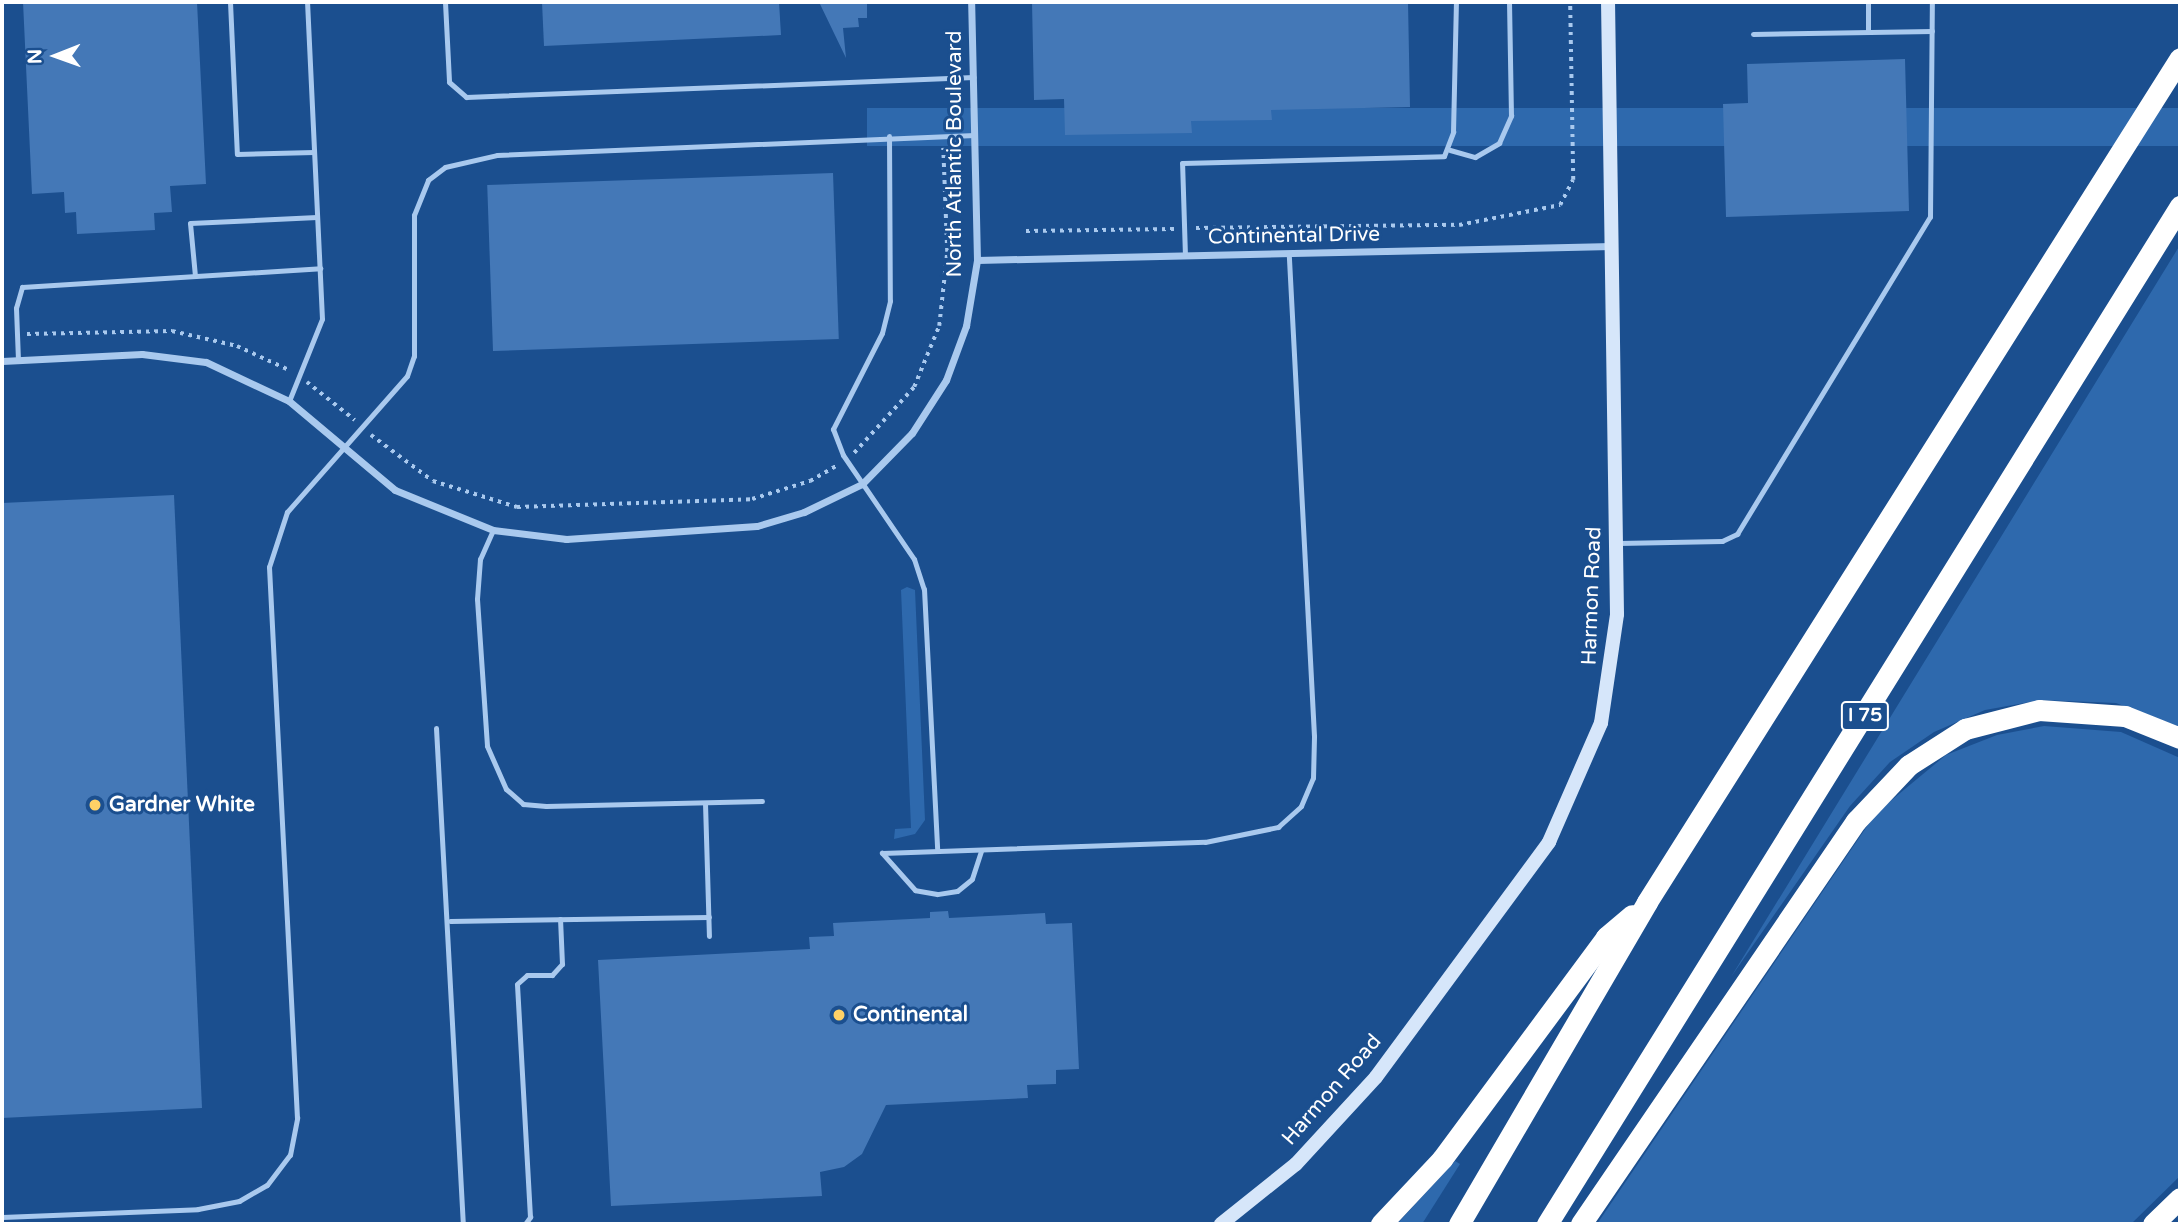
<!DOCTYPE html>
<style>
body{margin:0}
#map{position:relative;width:2182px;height:1226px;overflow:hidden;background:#1b4f8f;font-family:"Varela Round",sans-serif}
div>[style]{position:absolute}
.green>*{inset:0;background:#2e69ad;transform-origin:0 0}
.building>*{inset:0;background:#4478b7;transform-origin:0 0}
.path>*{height:3.5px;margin-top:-1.75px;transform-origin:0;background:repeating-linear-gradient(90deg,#a9c9ee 0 3.5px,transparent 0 8.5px)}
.lane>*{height:5px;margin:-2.5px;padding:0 2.5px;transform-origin:2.5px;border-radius:2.5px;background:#a9c9ee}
.street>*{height:7px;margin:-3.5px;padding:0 3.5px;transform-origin:3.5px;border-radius:3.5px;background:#a9c9ee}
.secondary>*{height:14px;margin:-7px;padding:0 7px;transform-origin:7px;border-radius:7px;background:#d6e6fa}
.highway>*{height:21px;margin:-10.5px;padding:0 10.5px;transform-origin:10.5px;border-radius:10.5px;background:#fff}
.dots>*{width:19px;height:19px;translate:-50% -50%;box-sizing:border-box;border:4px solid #1b4f8f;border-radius:50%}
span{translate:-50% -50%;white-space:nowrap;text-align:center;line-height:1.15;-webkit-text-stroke:6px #1b4f8f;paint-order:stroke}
.shield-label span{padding:2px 5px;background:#1b4f8f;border:2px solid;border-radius:5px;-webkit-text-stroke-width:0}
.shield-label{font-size:19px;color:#fff;font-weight:700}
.street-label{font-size:21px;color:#fff}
.poi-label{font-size:21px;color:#fff;font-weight:700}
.left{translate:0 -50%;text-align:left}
.frame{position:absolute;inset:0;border:4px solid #fff;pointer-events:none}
.north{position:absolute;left:21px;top:21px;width:70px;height:70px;-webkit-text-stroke:5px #1b4f8f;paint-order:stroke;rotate:269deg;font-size:19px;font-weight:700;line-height:28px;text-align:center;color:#fff}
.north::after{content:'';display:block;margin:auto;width:24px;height:32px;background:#fff;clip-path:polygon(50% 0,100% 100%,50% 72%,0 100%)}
</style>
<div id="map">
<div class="green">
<i style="left:2180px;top:108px;width:38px;height:1313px;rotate:90deg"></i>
<i style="clip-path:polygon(2180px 245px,2180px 727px,2116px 703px,2041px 700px,1985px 710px,1934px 732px,1890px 762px,1850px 806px,1731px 977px)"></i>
<i style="clip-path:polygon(907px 587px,915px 590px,925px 820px,915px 834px,894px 839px,895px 829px,911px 828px,901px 590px)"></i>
<i style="clip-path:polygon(2044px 726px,2121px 732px,2180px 758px,2180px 1176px,2131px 1224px,1597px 1224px,1876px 813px,1946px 755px,1997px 735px)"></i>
<i style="clip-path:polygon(1455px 1161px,1460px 1164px,1422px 1224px,1397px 1224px)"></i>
</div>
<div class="building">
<i style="clip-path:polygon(23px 2px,197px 2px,206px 184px,170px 186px,172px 212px,154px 213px,155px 230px,77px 234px,76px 212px,65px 213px,64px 192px,32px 194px)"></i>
<i style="clip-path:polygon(542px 2px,779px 2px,781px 35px,544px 46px)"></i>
<i style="clip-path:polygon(819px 2px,867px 2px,867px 18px,858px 18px,859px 27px,843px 28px,846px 58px)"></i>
<i style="clip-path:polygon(1032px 2px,1408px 2px,1410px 107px,1271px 110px,1272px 120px,1191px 121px,1192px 133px,1065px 135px,1064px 99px,1034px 100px)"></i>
<i style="clip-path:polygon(1905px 59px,1909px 211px,1726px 217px,1723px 104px,1748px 103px,1747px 64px)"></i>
<i style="left:833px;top:173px;width:166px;height:346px;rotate:88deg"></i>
<i style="clip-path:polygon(174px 495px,202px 1108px,2px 1118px,2px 503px)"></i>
<i style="clip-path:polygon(948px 911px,949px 918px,1045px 913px,1046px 924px,1072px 923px,1079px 1069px,1056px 1070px,1056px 1084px,1027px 1085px,1028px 1098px,886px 1105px,862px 1154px,844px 1167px,820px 1172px,822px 1196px,611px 1206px,598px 960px,810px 949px,809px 937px,834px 936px,833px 923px,930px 918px,930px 912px)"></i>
</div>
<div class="path">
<i style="left:1196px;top:228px;width:263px;rotate:-0.7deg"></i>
<i style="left:1459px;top:225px;width:103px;rotate:-11.2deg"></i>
<i style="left:1560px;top:205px;width:28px;rotate:-63deg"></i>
<i style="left:1573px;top:180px;width:178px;rotate:-91deg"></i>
<i style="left:1026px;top:231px;width:148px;rotate:-0.8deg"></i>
<i style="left:27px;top:334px;width:145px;rotate:-1.2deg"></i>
<i style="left:172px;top:331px;width:67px;rotate:13deg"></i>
<i style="left:237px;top:346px;width:57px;rotate:24.8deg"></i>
<i style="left:307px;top:382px;width:61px;rotate:38.4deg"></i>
<i style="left:371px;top:435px;width:77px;rotate:36.6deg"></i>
<i style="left:433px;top:481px;width:88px;rotate:17.2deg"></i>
<i style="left:517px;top:507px;width:235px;rotate:-1.9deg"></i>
<i style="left:752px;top:499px;width:61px;rotate:-17.2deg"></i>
<i style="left:810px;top:481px;width:30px;rotate:-30deg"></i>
<i style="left:854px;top:453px;width:89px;rotate:-47.7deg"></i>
<i style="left:914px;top:387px;width:66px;rotate:-67.7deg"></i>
<i style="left:939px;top:326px;width:74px;rotate:-83.8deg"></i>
<i style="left:947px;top:252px;width:104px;rotate:-92.2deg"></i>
</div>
<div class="lane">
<i style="left:230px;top:2px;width:152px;rotate:87.4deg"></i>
<i style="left:237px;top:154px;width:77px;rotate:-1.5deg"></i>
<i style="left:445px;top:2px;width:80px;rotate:87.1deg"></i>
<i style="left:449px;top:82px;width:23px;rotate:41deg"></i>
<i style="left:466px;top:97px;width:508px;rotate:-2.25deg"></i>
<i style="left:1868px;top:2px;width:30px;rotate:90deg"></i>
<i style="left:1753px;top:34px;width:179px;rotate:-1deg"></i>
<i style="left:889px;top:136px;width:165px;rotate:89.7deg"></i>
<i style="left:890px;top:301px;width:33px;rotate:104deg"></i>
<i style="left:882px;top:333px;width:108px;rotate:117deg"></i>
<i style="left:833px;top:429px;width:28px;rotate:69deg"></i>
<i style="left:843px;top:455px;width:126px;rotate:55.7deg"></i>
<i style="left:914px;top:559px;width:32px;rotate:72deg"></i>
<i style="left:924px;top:589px;width:260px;rotate:87.1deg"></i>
<i style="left:1450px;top:150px;width:26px;rotate:16deg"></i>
<i style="left:1475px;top:157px;width:28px;rotate:-30deg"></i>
<i style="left:1499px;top:143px;width:30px;rotate:-66deg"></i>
<i style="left:1511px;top:116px;width:114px;rotate:-91deg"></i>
<i style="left:1185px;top:256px;width:93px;rotate:-91.8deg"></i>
<i style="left:1182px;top:163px;width:262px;rotate:-1.5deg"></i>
<i style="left:1444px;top:156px;width:26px;rotate:-69deg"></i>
<i style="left:1453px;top:132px;width:130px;rotate:-88.7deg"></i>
<i style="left:195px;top:276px;width:53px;rotate:-95.4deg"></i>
<i style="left:190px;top:223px;width:127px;rotate:-2.7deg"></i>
<i style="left:18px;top:360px;width:52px;rotate:-92.2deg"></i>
<i style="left:16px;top:308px;width:22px;rotate:-74deg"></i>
<i style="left:22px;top:287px;width:299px;rotate:-3.6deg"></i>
<i style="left:289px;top:401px;width:88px;rotate:-68.1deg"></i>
<i style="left:322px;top:319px;width:317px;rotate:-92.7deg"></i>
<i style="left:493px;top:530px;width:32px;rotate:114deg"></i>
<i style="left:480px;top:559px;width:40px;rotate:94.3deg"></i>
<i style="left:477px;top:599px;width:147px;rotate:86.1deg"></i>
<i style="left:487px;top:746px;width:47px;rotate:66.2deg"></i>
<i style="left:506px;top:789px;width:23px;rotate:41deg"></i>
<i style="left:523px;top:804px;width:23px;rotate:5deg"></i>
<i style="left:546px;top:806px;width:216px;rotate:-1.3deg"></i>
<i style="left:1618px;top:543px;width:104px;rotate:-1.1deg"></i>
<i style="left:1722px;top:541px;width:17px;rotate:-25deg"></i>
<i style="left:1737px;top:534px;width:371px;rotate:-58.7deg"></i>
<i style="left:1930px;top:217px;width:215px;rotate:-89.5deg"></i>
<i style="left:436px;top:728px;width:497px;rotate:86.9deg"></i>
<i style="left:705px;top:803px;width:133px;rotate:88.3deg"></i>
<i style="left:981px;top:851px;width:29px;rotate:108deg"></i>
<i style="left:972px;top:879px;width:19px;rotate:141deg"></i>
<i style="left:957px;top:891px;width:20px;rotate:171deg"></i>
<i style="left:937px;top:894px;width:22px;rotate:-170deg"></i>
<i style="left:915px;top:890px;width:50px;rotate:-131.7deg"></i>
<i style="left:882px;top:853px;width:323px;rotate:-2deg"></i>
<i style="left:1205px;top:842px;width:75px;rotate:-11.6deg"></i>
<i style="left:1278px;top:827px;width:31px;rotate:-42deg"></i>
<i style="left:1301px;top:806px;width:30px;rotate:-67deg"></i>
<i style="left:1313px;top:778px;width:42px;rotate:-88.6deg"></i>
<i style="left:1314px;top:736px;width:483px;rotate:-93deg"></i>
<i style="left:450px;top:921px;width:259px;rotate:-0.9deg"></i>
<i style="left:2px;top:1217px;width:196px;rotate:-2.3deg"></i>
<i style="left:198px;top:1209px;width:42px;rotate:-11deg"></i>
<i style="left:239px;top:1201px;width:32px;rotate:-30deg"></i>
<i style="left:267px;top:1185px;width:38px;rotate:-53deg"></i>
<i style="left:290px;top:1155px;width:38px;rotate:-79deg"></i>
<i style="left:297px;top:1118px;width:552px;rotate:-92.91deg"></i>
<i style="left:269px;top:567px;width:58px;rotate:-71.9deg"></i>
<i style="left:287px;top:512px;width:181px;rotate:-48.6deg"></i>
<i style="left:407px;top:376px;width:21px;rotate:-71deg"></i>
<i style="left:414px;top:356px;width:141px;rotate:-90deg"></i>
<i style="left:414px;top:215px;width:38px;rotate:-68deg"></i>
<i style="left:428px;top:180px;width:21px;rotate:-37deg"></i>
<i style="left:445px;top:167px;width:53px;rotate:-13deg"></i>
<i style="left:497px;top:155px;width:478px;rotate:-2.4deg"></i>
<i style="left:525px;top:1224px;width:9px;rotate:-54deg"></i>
<i style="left:530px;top:1217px;width:233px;rotate:-93.2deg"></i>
<i style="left:517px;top:984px;width:13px;rotate:-42deg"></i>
<i style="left:527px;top:975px;width:25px"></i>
<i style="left:552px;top:975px;width:15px;rotate:-48deg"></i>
<i style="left:562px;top:964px;width:45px;rotate:-92.5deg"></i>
</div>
<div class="street">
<i style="left:977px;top:260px;width:635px;rotate:-1.26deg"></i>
<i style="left:2px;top:361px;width:140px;rotate:-2.9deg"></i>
<i style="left:142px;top:354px;width:64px;rotate:7.1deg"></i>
<i style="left:206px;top:362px;width:92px;rotate:25.2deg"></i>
<i style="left:289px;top:401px;width:138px;rotate:40deg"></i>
<i style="left:395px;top:490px;width:106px;rotate:22.2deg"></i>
<i style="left:493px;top:530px;width:74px;rotate:7deg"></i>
<i style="left:566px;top:539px;width:191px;rotate:-3.9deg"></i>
<i style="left:757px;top:526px;width:49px;rotate:-16.6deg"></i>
<i style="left:804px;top:512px;width:64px;rotate:-25.8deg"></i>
<i style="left:862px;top:484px;width:71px;rotate:-45.6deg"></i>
<i style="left:912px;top:433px;width:63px;rotate:-57.3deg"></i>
<i style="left:946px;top:380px;width:58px;rotate:-69.7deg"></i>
<i style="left:966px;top:326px;width:67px;rotate:-80.5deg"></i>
<i style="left:977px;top:260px;width:258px;rotate:-91.3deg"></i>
</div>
<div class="secondary">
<i style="left:1221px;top:1224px;width:96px;rotate:-38.7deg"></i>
<i style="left:1296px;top:1164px;width:118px;rotate:-47.4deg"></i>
<i style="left:1376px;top:1077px;width:292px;rotate:-53.6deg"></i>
<i style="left:1549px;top:842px;width:130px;rotate:-66.4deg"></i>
<i style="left:1601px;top:723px;width:110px;rotate:-81.6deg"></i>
<i style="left:1617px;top:614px;width:612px;rotate:-90.84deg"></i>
</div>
<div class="highway">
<i style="left:1381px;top:1224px;width:89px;rotate:-46.8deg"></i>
<i style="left:1442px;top:1159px;width:276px;rotate:-53.5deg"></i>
<i style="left:1606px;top:937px;width:34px;rotate:-40deg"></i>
<i style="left:1459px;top:1224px;width:373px;rotate:-59.7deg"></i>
<i style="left:1647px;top:902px;width:998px;rotate:-57.73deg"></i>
<i style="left:1547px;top:1224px;width:1199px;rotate:-58.13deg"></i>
<i style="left:1581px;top:1224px;width:488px;rotate:-55.7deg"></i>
<i style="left:1856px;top:821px;width:77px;rotate:-46.6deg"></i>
<i style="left:1909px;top:765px;width:67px;rotate:-32.7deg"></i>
<i style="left:1965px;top:729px;width:76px;rotate:-14.4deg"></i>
<i style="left:2039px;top:710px;width:86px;rotate:4deg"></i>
<i style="left:2125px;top:716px;width:59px;rotate:21.8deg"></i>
<i style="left:2153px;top:1224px;width:37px;rotate:-44deg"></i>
</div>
<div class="dots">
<i style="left:95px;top:805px;background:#ffd166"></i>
<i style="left:839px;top:1015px;background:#ffd166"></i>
</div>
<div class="shield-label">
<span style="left:1865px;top:716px">I 75</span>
</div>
<div class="street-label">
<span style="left:955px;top:154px;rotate:-90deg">North Atlantic Boulevard</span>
<span style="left:1294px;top:236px;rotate:-1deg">Continental Drive</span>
<span style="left:1592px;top:596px;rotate:-88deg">Harmon Road</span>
<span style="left:1332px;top:1090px;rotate:-49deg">Harmon Road</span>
</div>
<div class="poi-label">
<span class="left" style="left:109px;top:805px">Gardner White</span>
<span class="left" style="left:853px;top:1015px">Continental</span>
</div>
<div class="frame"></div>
<div class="north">N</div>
</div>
